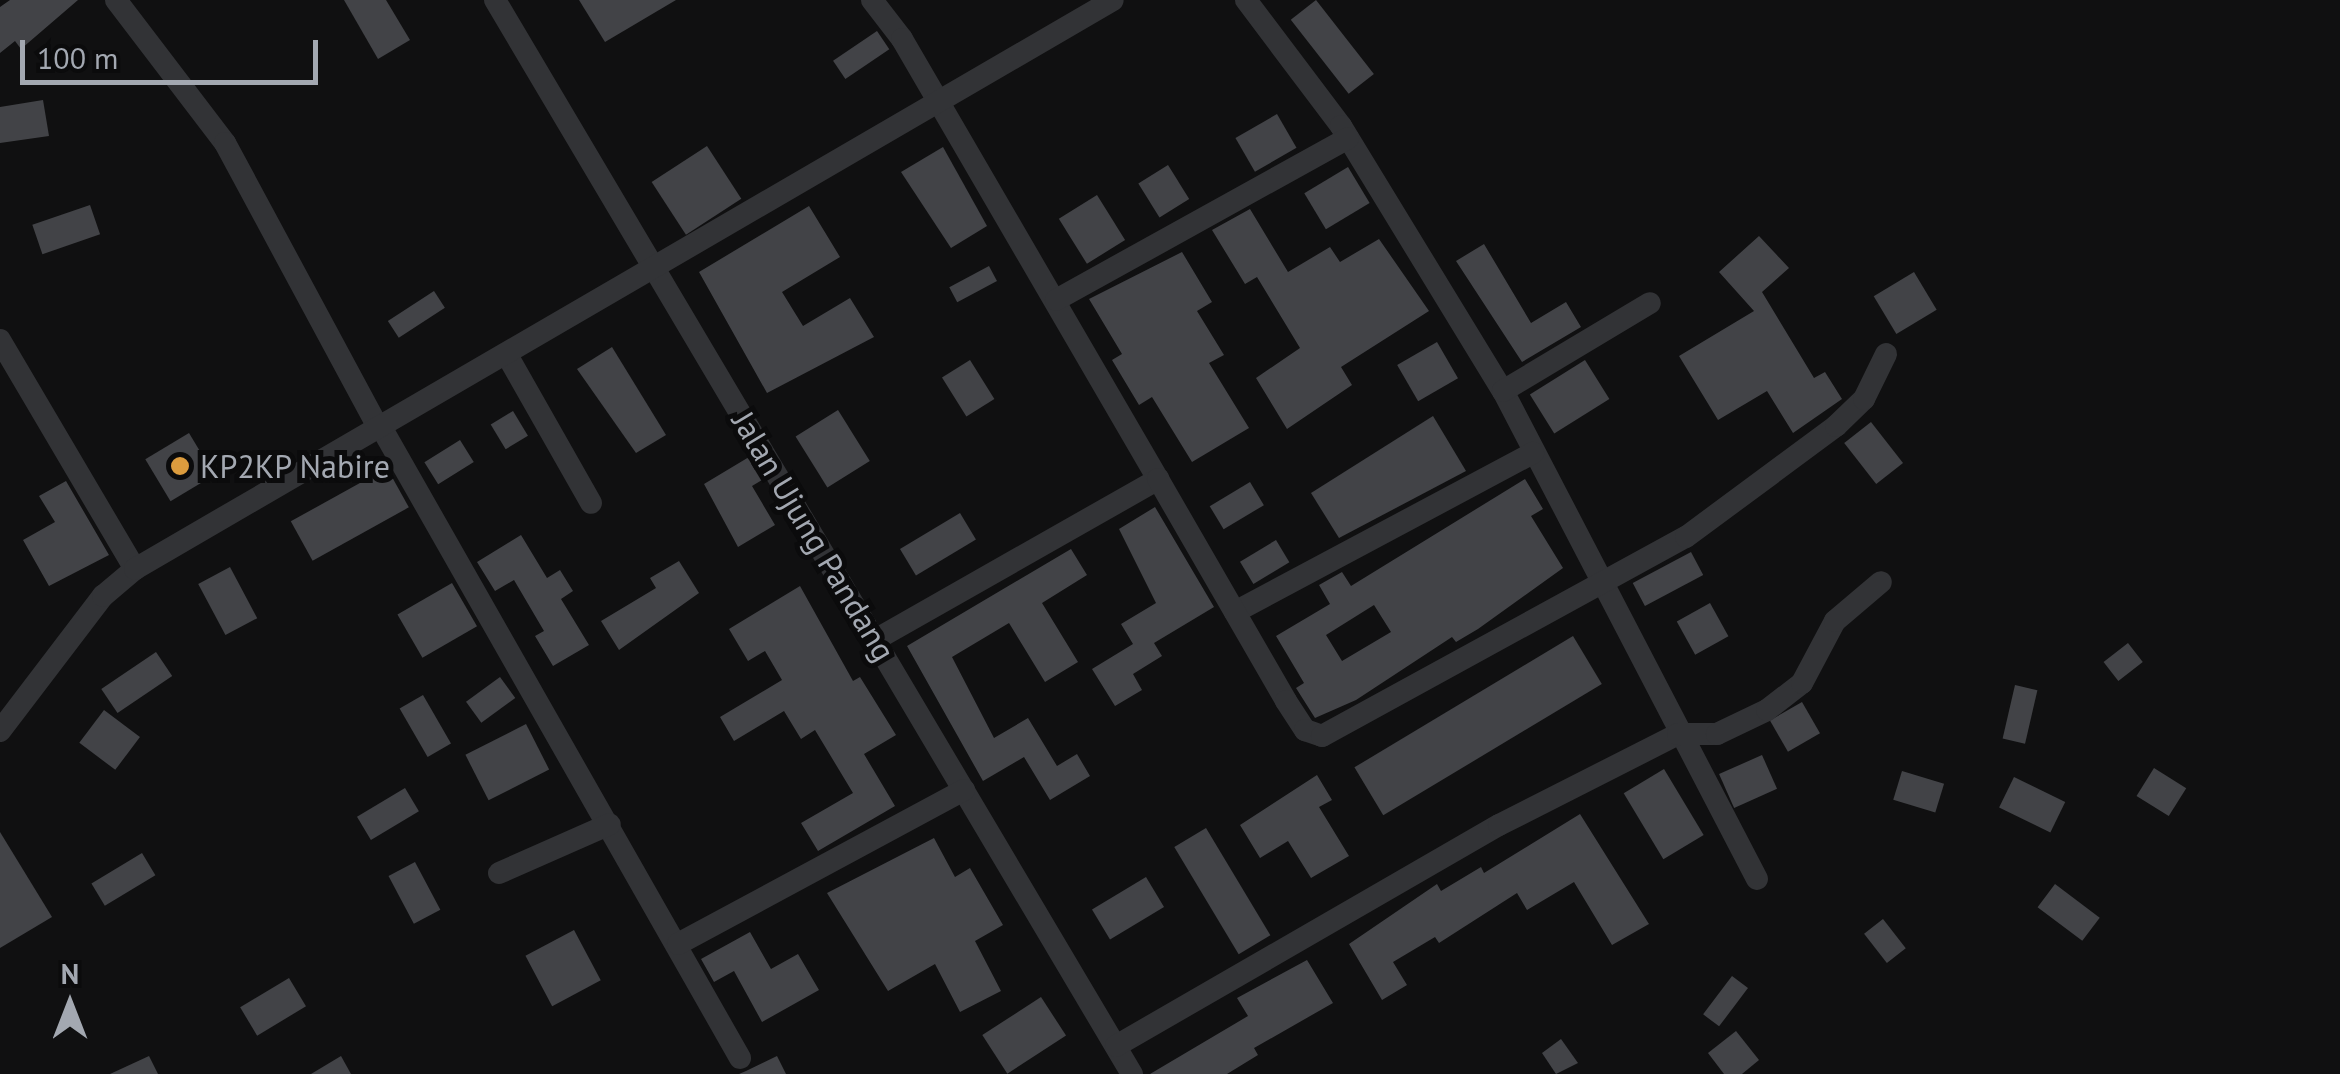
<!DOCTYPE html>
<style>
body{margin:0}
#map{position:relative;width:2340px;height:1074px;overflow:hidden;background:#101011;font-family:"PT Sans",sans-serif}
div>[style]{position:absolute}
.building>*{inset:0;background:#424347;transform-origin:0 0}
.minor>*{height:22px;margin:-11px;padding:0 11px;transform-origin:11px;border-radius:11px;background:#323336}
.dots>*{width:28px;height:28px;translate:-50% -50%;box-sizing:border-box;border:5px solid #0b0b0c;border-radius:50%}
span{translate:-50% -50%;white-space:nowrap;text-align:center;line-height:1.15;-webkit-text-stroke:10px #0b0b0c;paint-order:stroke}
.poi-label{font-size:32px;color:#a3a8b1}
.left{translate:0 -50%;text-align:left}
.street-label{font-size:32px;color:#a3a8b1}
.north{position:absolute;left:20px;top:954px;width:100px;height:100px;-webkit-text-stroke:8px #0b0b0c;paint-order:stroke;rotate:0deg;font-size:28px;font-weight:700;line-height:40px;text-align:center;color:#a3a8b1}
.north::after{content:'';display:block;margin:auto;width:35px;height:45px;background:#a3a8b1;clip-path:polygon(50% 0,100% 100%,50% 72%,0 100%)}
.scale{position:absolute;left:20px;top:40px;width:298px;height:45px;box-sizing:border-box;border:5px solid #a3a8b1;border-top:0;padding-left:12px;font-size:30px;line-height:35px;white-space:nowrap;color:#a3a8b1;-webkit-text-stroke:8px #0b0b0c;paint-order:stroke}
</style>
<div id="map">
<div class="building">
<i style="clip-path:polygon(10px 0,78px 0,21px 49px,15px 41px,0 53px,0 7px)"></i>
<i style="clip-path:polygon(344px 0,386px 0,410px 40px,378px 59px)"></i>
<i style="clip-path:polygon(579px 0,676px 0,605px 42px)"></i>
<i style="left:1316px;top:0;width:94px;height:32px;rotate:52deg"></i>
<i style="left:877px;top:31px;width:22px;height:53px;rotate:56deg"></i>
<i style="clip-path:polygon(43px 100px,49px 136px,0 143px,0 107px)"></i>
<i style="left:1277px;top:114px;width:39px;height:48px;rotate:60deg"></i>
<i style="left:707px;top:146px;width:63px;height:66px;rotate:57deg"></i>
<i style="clip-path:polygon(943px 147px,987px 226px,951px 248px,901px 172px)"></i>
<i style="left:1168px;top:165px;width:40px;height:35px;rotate:58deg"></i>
<i style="left:1348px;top:167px;width:42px;height:51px;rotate:59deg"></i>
<i style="left:1097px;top:195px;width:53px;height:45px;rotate:58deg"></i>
<i style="left:90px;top:205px;width:31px;height:61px;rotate:71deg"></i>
<i style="clip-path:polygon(809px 206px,840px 257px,782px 292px,803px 326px,850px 298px,874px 337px,767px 393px,699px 272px)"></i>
<i style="clip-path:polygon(1250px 209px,1288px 272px,1330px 247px,1340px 262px,1379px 239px,1429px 311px,1341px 367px,1352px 385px,1287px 429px,1256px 378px,1300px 348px,1257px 277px,1245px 284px,1212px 230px)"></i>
<i style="clip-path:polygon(1759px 236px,1789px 268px,1762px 292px,1814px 378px,1825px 372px,1842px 399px,1793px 433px,1767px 391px,1718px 420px,1679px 356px,1754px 311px,1719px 272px)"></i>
<i style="clip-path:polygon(1484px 244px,1531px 323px,1566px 302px,1581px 327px,1522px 362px,1456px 261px)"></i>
<i style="clip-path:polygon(1182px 252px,1212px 302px,1197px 311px,1224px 355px,1209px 363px,1249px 428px,1192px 462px,1152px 397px,1139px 405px,1112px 360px,1122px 354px,1089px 299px)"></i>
<i style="left:989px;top:266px;width:17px;height:45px;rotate:62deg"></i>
<i style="left:1914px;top:272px;width:44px;height:47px;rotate:59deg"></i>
<i style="left:434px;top:291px;width:20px;height:55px;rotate:57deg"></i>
<i style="left:1437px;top:342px;width:42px;height:46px;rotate:60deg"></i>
<i style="clip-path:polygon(612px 347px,666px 435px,636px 453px,577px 369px)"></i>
<i style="left:970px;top:360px;width:46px;height:33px;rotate:58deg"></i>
<i style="left:1585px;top:360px;width:46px;height:65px;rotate:58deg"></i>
<i style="left:838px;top:410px;width:60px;height:50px;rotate:58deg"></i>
<i style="left:513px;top:411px;width:29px;height:26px;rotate:59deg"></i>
<i style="clip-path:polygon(1433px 416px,1466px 471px,1339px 538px,1311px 493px)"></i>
<i style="left:1871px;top:422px;width:52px;height:34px;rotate:52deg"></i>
<i style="left:189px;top:433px;width:49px;height:51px;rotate:59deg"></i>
<i style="left:460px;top:440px;width:26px;height:42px;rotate:58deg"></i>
<i style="clip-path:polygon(749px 457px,762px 480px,752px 486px,775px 525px,738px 547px,704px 484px)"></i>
<i style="left:387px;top:468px;width:45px;height:110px;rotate:61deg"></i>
<i style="clip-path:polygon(evenodd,1525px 479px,1543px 509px,1531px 516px,1563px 568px,1478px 629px,1456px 642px,1452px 637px,1356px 700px,1315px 718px,1296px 688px,1304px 683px,1276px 636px,1330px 604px,1319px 585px,1342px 572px,1351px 586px,1525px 479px,1374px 605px,1391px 632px,1342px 661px,1326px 635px,1374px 605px)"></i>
<i style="clip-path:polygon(66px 481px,109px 555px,49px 586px,23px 540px,55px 522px,39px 496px)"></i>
<i style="left:1250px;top:482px;width:27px;height:47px;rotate:59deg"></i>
<i style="clip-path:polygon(1155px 507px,1214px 607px,1154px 643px,1162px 656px,1133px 674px,1142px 690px,1115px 706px,1092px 669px,1133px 644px,1121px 624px,1156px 603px,1119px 529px)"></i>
<i style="left:960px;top:513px;width:31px;height:70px;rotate:59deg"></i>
<i style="clip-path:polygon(521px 535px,547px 578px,560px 570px,573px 591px,561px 599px,589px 645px,553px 666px,535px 636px,544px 631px,514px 580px,495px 591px,477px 562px)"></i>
<i style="left:1276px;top:540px;width:26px;height:42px;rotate:59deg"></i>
<i style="clip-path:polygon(1071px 549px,1087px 575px,1042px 603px,1078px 662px,1045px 682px,1009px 623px,952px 657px,994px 738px,1028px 718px,1057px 766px,1077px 754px,1090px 776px,1050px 800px,1024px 757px,983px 781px,907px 646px)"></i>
<i style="left:1691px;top:552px;width:26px;height:66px;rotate:62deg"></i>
<i style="clip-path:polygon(679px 561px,699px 593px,619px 650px,601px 621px,656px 588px,650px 578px)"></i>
<i style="left:230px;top:567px;width:58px;height:36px;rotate:62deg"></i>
<i style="left:452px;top:583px;width:50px;height:63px;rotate:60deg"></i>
<i style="clip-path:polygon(800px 586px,853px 681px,860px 677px,896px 735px,864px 754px,895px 806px,818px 851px,801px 823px,853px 793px,815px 730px,801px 739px,784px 711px,734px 741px,720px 717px,782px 680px,765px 651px,748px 661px,729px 629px)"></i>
<i style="left:1710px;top:603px;width:38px;height:38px;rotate:61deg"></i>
<i style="left:1573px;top:636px;width:56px;height:255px;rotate:59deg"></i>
<i style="left:2128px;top:643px;width:24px;height:31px;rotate:52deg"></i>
<i style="left:156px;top:652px;width:29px;height:66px;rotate:56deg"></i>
<i style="left:500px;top:677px;width:26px;height:42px;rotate:54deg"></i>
<i style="left:2015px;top:685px;width:23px;height:55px;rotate:13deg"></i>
<i style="left:423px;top:695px;width:56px;height:27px;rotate:60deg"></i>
<i style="left:1802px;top:702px;width:36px;height:37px;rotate:60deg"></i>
<i style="left:104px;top:710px;width:45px;height:41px;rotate:37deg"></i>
<i style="left:526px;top:724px;width:51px;height:68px;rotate:63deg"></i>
<i style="left:1762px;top:755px;width:37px;height:47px;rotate:66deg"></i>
<i style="left:2154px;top:768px;width:38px;height:33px;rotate:32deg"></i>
<i style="left:1664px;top:769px;width:77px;height:47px;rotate:59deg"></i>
<i style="left:1902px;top:771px;width:44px;height:30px;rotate:17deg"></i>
<i style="clip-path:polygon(1317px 775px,1332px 800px,1319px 807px,1349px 856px,1311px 878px,1288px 841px,1260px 858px,1240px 825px)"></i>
<i style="left:2014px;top:777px;width:57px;height:34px;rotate:26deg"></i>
<i style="left:405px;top:788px;width:27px;height:56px;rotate:59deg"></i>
<i style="clip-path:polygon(1580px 814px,1649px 924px,1612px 945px,1574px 882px,1527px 910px,1517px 893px,1439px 943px,1435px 937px,1393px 962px,1407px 985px,1382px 1000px,1349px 944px,1437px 884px,1441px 891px,1481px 867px,1484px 873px)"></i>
<i style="left:1206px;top:828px;width:125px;height:37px;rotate:59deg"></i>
<i style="clip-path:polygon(0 832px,52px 917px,0 948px)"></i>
<i style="clip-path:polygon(934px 838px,955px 877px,970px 868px,1003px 925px,975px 941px,1001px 991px,960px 1012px,935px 964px,888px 991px,827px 893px)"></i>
<i style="left:142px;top:853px;width:26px;height:59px;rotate:59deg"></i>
<i style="left:415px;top:862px;width:54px;height:30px;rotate:62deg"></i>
<i style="left:1146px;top:877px;width:35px;height:63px;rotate:59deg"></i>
<i style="left:2055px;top:884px;width:56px;height:29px;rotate:37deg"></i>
<i style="left:1883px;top:919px;width:37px;height:24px;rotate:52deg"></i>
<i style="left:574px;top:930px;width:57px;height:55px;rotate:62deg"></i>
<i style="clip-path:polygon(750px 932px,771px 969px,798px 954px,819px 990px,762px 1022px,734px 971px,714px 982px,701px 959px)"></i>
<i style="clip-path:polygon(1307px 960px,1333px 1003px,1254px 1048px,1258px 1055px,1227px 1074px,1150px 1074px,1248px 1016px,1237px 998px)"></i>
<i style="left:1732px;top:976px;width:20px;height:48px;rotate:37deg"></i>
<i style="left:289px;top:978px;width:33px;height:57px;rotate:59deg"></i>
<i style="left:1041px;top:997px;width:46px;height:70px;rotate:57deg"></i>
<i style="clip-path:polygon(1736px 1031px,1759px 1060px,1742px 1074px,1724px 1074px,1708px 1053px)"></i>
<i style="clip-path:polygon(1561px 1039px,1578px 1063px,1556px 1074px,1542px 1053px)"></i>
<i style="clip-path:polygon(149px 1056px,158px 1074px,110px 1074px)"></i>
<i style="clip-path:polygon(341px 1056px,351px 1074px,311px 1074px)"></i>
<i style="clip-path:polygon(777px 1056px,786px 1074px,739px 1074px,746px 1071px)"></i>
</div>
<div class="minor">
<i style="left:116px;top:0;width:180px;rotate:52.7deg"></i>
<i style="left:225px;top:143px;width:325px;rotate:61.7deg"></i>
<i style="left:495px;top:0;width:1249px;rotate:59.33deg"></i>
<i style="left:872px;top:0;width:49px;rotate:52.4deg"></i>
<i style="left:902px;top:39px;width:509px;rotate:59.81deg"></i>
<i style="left:1246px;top:0;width:158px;rotate:53deg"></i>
<i style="left:1341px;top:126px;width:311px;rotate:58.6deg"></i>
<i style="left:1503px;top:391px;width:550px;rotate:62.5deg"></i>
<i style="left:1056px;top:300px;width:334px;rotate:-29deg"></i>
<i style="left:0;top:340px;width:266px;rotate:59.5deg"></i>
<i style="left:507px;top:355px;width:170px;rotate:60.4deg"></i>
<i style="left:1503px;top:391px;width:171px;rotate:-30.9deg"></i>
<i style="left:381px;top:427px;width:726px;rotate:60.36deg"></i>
<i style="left:1235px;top:612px;width:338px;rotate:-28.1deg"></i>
<i style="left:875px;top:640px;width:326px;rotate:-29.6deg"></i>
<i style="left:1158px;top:479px;width:256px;rotate:60deg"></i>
<i style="left:1286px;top:701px;width:35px;rotate:57deg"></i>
<i style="left:1305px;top:730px;width:18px;rotate:19deg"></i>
<i style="left:1322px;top:736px;width:415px;rotate:-28.7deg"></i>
<i style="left:1686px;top:537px;width:187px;rotate:-36.5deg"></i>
<i style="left:1836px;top:426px;width:39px;rotate:-44deg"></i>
<i style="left:1864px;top:399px;width:50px;rotate:-63.9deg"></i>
<i style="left:0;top:731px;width:170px;rotate:-52.7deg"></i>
<i style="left:103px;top:596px;width:42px;rotate:-40.2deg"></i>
<i style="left:135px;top:569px;width:1131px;rotate:-30.19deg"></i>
<i style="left:499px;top:873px;width:121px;rotate:-23.8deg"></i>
<i style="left:678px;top:944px;width:325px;rotate:-28.3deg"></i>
<i style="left:1116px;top:1046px;width:442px;rotate:-30deg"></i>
<i style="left:1499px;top:825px;width:201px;rotate:-26.9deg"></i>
<i style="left:1678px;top:734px;width:39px"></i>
<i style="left:1717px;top:734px;width:55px;rotate:-25.6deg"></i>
<i style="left:1767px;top:710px;width:44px;rotate:-37.6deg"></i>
<i style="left:1802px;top:683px;width:70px;rotate:-62deg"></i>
<i style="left:1835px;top:621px;width:60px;rotate:-40.3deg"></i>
</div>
<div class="dots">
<i style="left:180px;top:466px;background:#dc9c3e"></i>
</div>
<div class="poi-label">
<span class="left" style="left:200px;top:466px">KP2KP Nabire</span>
</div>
<div class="street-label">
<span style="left:814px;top:536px;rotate:59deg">Jalan Ujung Pandang</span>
</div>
<div class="north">N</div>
<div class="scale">100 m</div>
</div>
